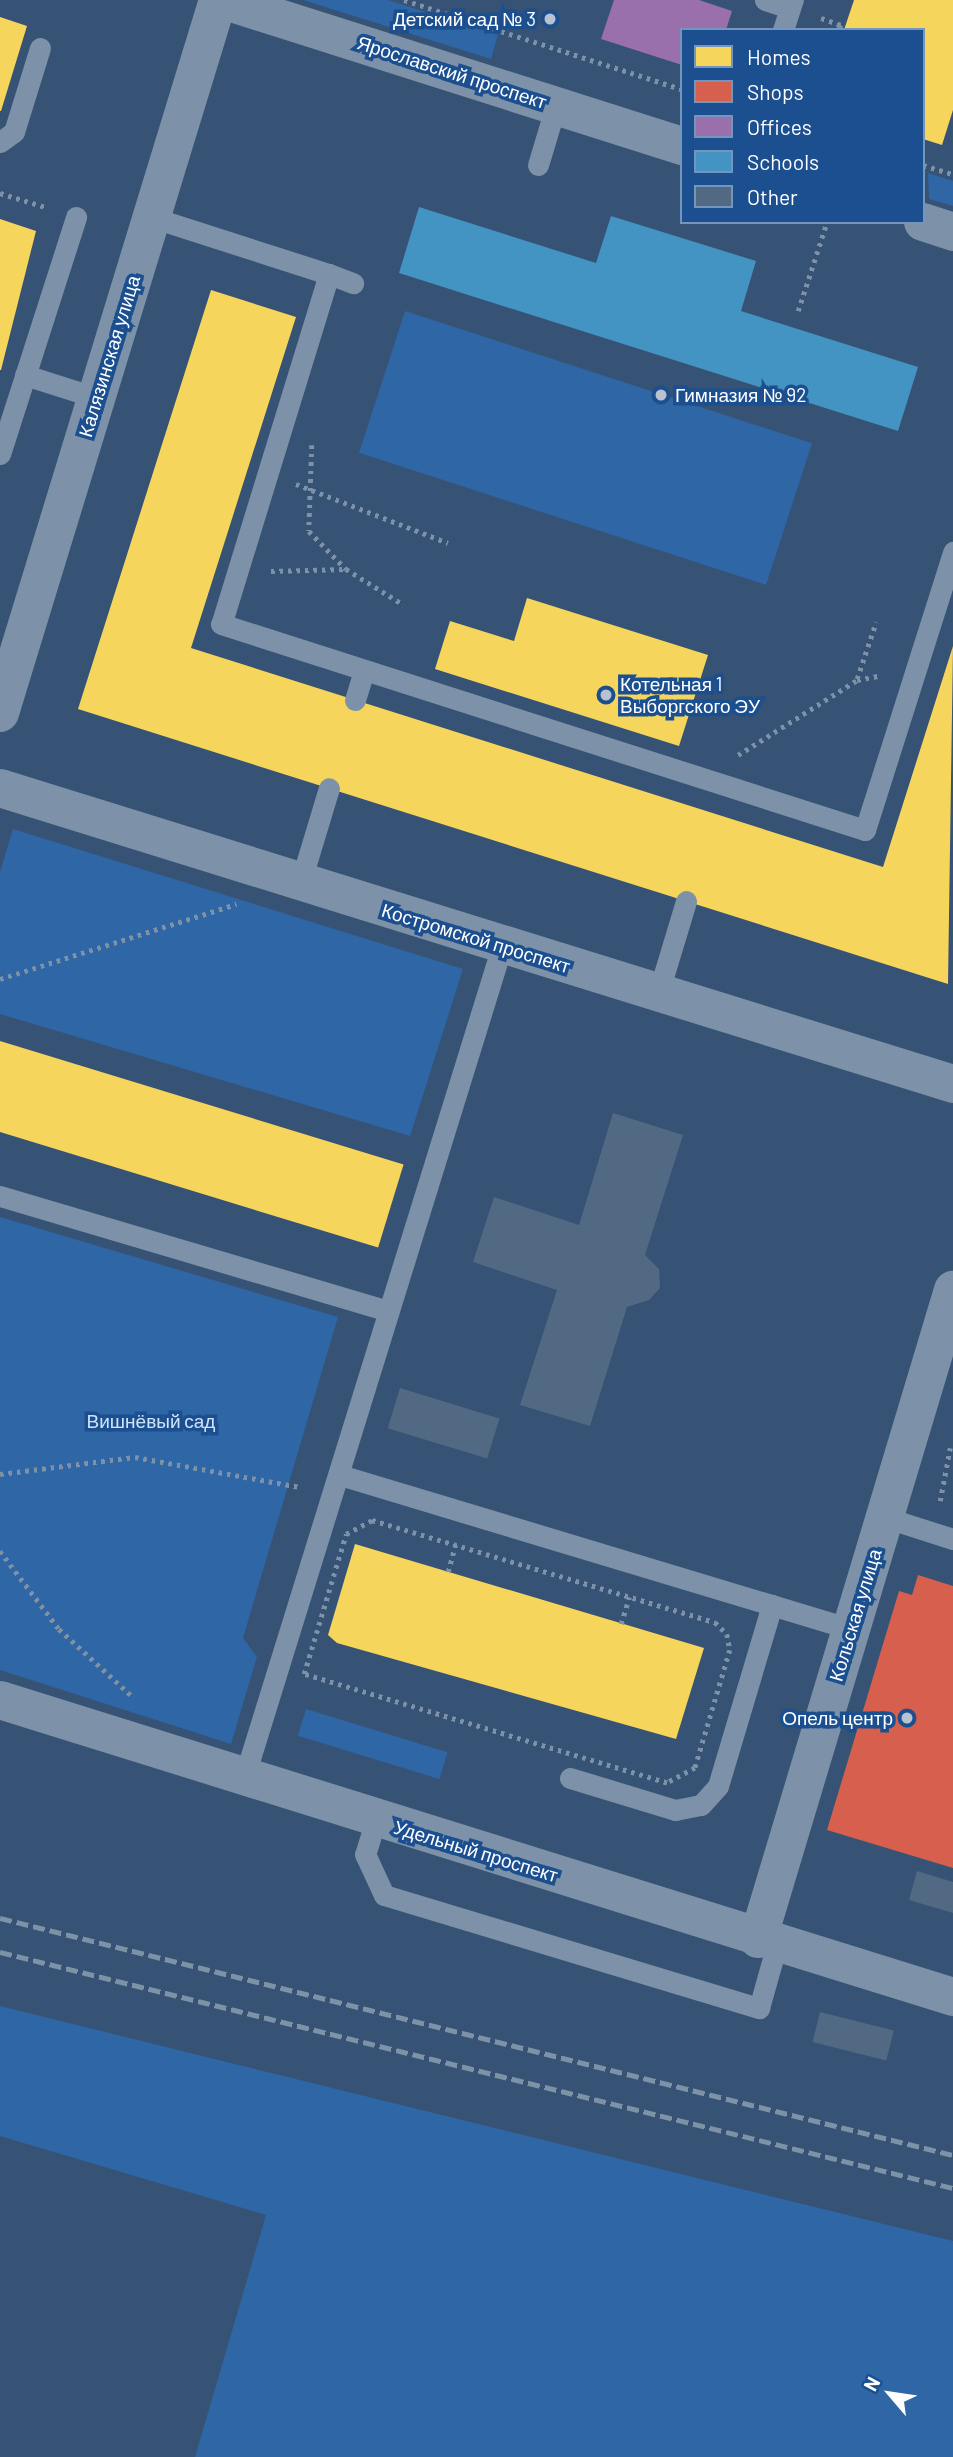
<!DOCTYPE html>
<meta charset="utf-8">
<style>
body{margin:0}
#map{position:relative;width:953px;height:2457px;overflow:hidden;background:#365274;font-family:Barlow,sans-serif}
div>[style]{position:absolute}
.green>*{inset:0;background:#2f66a5;transform-origin:0 0}
.homes>*{inset:0;background:#f6d55c;transform-origin:0 0}
.shops>*{inset:0;background:#d6604d}
.offices>*{inset:0;background:#9970ab}
.schools>*{inset:0;background:#4393c3}
.building>*{inset:0;background:#526984;transform-origin:0 0}
.path>*{height:4.5px;margin-top:-2.25px;transform-origin:0;background:repeating-linear-gradient(90deg,#7d92a8 0 3.5px,transparent 0 8.5px)}
.service>*{height:21px;margin:-10.5px;padding:0 10.5px;transform-origin:10.5px;border-radius:10.5px;background:#7d92a8}
.minor>*{height:38px;margin:-19px;padding:0 19px;transform-origin:19px;border-radius:19px;background:#7d92a8}
.rail>*{height:5px;margin-top:-2.5px;transform-origin:0;background:repeating-linear-gradient(90deg,#7e92a7 0 12px,transparent 0 17px)}
.dots>*{width:19px;height:19px;translate:-50% -50%;box-sizing:border-box;border:4px solid #1b4f8f;border-radius:50%}
span{translate:-50% -50%;white-space:nowrap;text-align:center;line-height:1.15;-webkit-text-stroke:7px #1b4f8f;paint-order:stroke}
.poi-label{font-size:19px;color:#fff}
.right{translate:-100% -50%;text-align:right}
.left{translate:0 -50%;text-align:left}
.street-label{font-size:19px;color:#fff}
.park-label{font-size:19px;color:#cfe3fa}
.legend{position:absolute;left:680px;top:28px;width:245px;height:196px;box-sizing:border-box;background:#1b4f8f;border:2px solid #7695bc;margin:0;padding:9px 12px;list-style:none;font-size:21px;color:#fff}
.legend li{display:flex;align-items:center;gap:14px;height:35px}
.legend b{width:35px;border:2px solid #7695bc}
.north{position:absolute;left:855px;top:2359px;width:70px;height:70px;-webkit-text-stroke:5px #1b4f8f;paint-order:stroke;rotate:299deg;font-size:19px;font-weight:700;line-height:28px;text-align:center;color:#fff}
.north::after{content:'';display:block;margin:auto;width:24px;height:32px;background:#fff;clip-path:polygon(50% 0,100% 100%,50% 72%,0 100%)}
</style>
<div id="map">
<div class="green">
<i style="clip-path:polygon(303px 0,388px 0,498px 35px,491px 59px)"></i>
<i style="clip-path:polygon(928px 173px,953px 181px,953px 206px,929px 199px)"></i>
<i style="left:405px;top:311px;width:428px;height:149px;rotate:18deg"></i>
<i style="clip-path:polygon(13px 829px,463px 969px,410px 1136px,0 1014px,0 872px)"></i>
<i style="clip-path:polygon(0 1217px,338px 1317px,243px 1638px,257px 1657px,231px 1744px,0 1670px)"></i>
<i style="left:306px;top:1709px;width:148px;height:28px;rotate:17deg"></i>
<i style="clip-path:polygon(0 2006px,953px 2241px,953px 2457px,195px 2457px,266px 2215px,0 2136px)"></i>
</div>
<div class="homes">
<i style="clip-path:polygon(854px 0,953px 0,953px 110px,942px 145px,923px 139px,923px 30px,844px 30px)"></i>
<i style="clip-path:polygon(0 17px,27px 26px,1px 111px,0 111px)"></i>
<i style="clip-path:polygon(0 219px,36px 231px,1px 370px,0 370px)"></i>
<i style="clip-path:polygon(211px 290px,296px 317px,191px 648px,883px 867px,953px 646px,948px 984px,78px 709px)"></i>
<i style="clip-path:polygon(527px 598px,708px 655px,679px 746px,435px 669px,450px 621px,514px 641px)"></i>
<i style="left:0;top:1041px;width:422px;height:87px;rotate:17deg"></i>
<i style="clip-path:polygon(355px 1544px,704px 1648px,676px 1739px,337px 1643px,328px 1635px)"></i>
</div>
<div class="shops">
<i style="clip-path:polygon(918px 1575px,953px 1586px,953px 1868px,827px 1830px,899px 1591px,912px 1595px)"></i>
</div>
<div class="offices">
<i style="clip-path:polygon(614px 0,699px 0,732px 11px,726px 30px,682px 30px,682px 65px,601px 39px)"></i>
</div>
<div class="schools">
<i style="clip-path:polygon(419px 207px,596px 263px,611px 216px,756px 261px,741px 311px,918px 367px,898px 431px,399px 273px)"></i>
</div>
<div class="building">
<i style="clip-path:polygon(613px 1113px,683px 1135px,645px 1255px,659px 1269px,660px 1288px,649px 1300px,627px 1307px,590px 1426px,520px 1405px,557px 1290px,473px 1262px,494px 1197px,579px 1225px)"></i>
<i style="left:400px;top:1388px;width:104px;height:42px;rotate:17deg"></i>
<i style="clip-path:polygon(917px 1871px,953px 1882px,953px 1913px,909px 1900px)"></i>
<i style="left:820px;top:2012px;width:76px;height:31px;rotate:14deg"></i>
</div>
<div class="path">
<i style="left:404px;top:0;width:292px;rotate:17.8deg"></i>
<i style="left:821px;top:18px;width:21px;rotate:19deg"></i>
<i style="left:841px;top:25px;width:5px;rotate:112deg"></i>
<i style="left:923px;top:165px;width:31px;rotate:17deg"></i>
<i style="left:0;top:193px;width:47px;rotate:17.3deg"></i>
<i style="left:798px;top:311px;width:94px;rotate:-72deg"></i>
<i style="left:312px;top:445px;width:86px;rotate:92deg"></i>
<i style="left:309px;top:531px;width:53px;rotate:45.8deg"></i>
<i style="left:296px;top:484px;width:163px;rotate:21.2deg"></i>
<i style="left:271px;top:571px;width:75px;rotate:-1.5deg"></i>
<i style="left:346px;top:569px;width:68px;rotate:31.8deg"></i>
<i style="left:857px;top:679px;width:60px;rotate:-71.6deg"></i>
<i style="left:738px;top:755px;width:141px;rotate:-32.2deg"></i>
<i style="left:857px;top:680px;width:25px;rotate:-11deg"></i>
<i style="left:0;top:979px;width:248px;rotate:-17.6deg"></i>
<i style="left:0;top:1474px;width:136px;rotate:-7.2deg"></i>
<i style="left:135px;top:1457px;width:168px;rotate:10.3deg"></i>
<i style="left:940px;top:1501px;width:54px;rotate:-79.3deg"></i>
<i style="left:372px;top:1520px;width:358px;rotate:16.6deg"></i>
<i style="left:715px;top:1622px;width:17px;rotate:45deg"></i>
<i style="left:727px;top:1634px;width:16px;rotate:79deg"></i>
<i style="left:730px;top:1650px;width:123px;rotate:106.5deg"></i>
<i style="left:695px;top:1768px;width:32px;rotate:152deg"></i>
<i style="left:667px;top:1783px;width:379px;rotate:-163.3deg"></i>
<i style="left:304px;top:1674px;width:146px;rotate:-73.3deg"></i>
<i style="left:346px;top:1534px;width:30px;rotate:-28deg"></i>
<i style="left:0;top:1551px;width:98px;rotate:52.9deg"></i>
<i style="left:59px;top:1629px;width:102px;rotate:42.6deg"></i>
<i style="left:448px;top:1572px;width:28px;rotate:-75deg"></i>
<i style="left:621px;top:1624px;width:28px;rotate:-73deg"></i>
</div>
<div class="service">
<i style="left:765px;top:0;width:26px;rotate:18deg"></i>
<i style="left:783px;top:30px;width:32px;rotate:-72deg"></i>
<i style="left:0;top:142px;width:17px;rotate:-36deg"></i>
<i style="left:14px;top:132px;width:88px;rotate:-72.8deg"></i>
<i style="left:538px;top:165px;width:63px;rotate:-73.3deg"></i>
<i style="left:151px;top:217px;width:187px;rotate:17.8deg"></i>
<i style="left:329px;top:274px;width:366px;rotate:107.1deg"></i>
<i style="left:221px;top:624px;width:676px;rotate:17.74deg"></i>
<i style="left:865px;top:830px;width:292px;rotate:-72.4deg"></i>
<i style="left:329px;top:274px;width:26px;rotate:21deg"></i>
<i style="left:25px;top:375px;width:76px;rotate:17.7deg"></i>
<i style="left:0;top:454px;width:249px;rotate:-72.2deg"></i>
<i style="left:355px;top:700px;width:31px;rotate:-73deg"></i>
<i style="left:300px;top:884px;width:100px;rotate:-73.2deg"></i>
<i style="left:658px;top:994px;width:97px;rotate:-73.2deg"></i>
<i style="left:0;top:1196px;width:405px;rotate:16.5deg"></i>
<i style="left:340px;top:1475px;width:534px;rotate:16.77deg"></i>
<i style="left:884px;top:1517px;width:72px;rotate:17.7deg"></i>
<i style="left:244px;top:1778px;width:871px;rotate:-72.77deg"></i>
<i style="left:570px;top:1778px;width:110px;rotate:16.9deg"></i>
<i style="left:675px;top:1810px;width:26px;rotate:-11deg"></i>
<i style="left:701px;top:1805px;width:25px;rotate:-48deg"></i>
<i style="left:718px;top:1786px;width:189px;rotate:-73.4deg"></i>
<i style="left:376px;top:1819px;width:37px;rotate:107deg"></i>
<i style="left:365px;top:1854px;width:45px;rotate:65.1deg"></i>
<i style="left:384px;top:1895px;width:392px;rotate:16.8deg"></i>
<i style="left:759px;top:2008px;width:66px;rotate:-74.3deg"></i>
</div>
<div class="minor">
<i style="left:222px;top:0;width:483px;rotate:17.6deg"></i>
<i style="left:923px;top:222px;width:32px;rotate:18deg"></i>
<i style="left:0;top:713px;width:746px;rotate:-73deg"></i>
<i style="left:0;top:788px;width:998px;rotate:17.25deg"></i>
<i style="left:0;top:1700px;width:998px;rotate:17.31deg"></i>
<i style="left:758px;top:1939px;width:678px;rotate:-73.28deg"></i>
</div>
<div class="rail">
<i style="left:0;top:1918px;width:982px;rotate:13.97deg"></i>
<i style="left:0;top:1952px;width:982px;rotate:13.91deg"></i>
</div>
<div class="dots">
<i style="left:550px;top:19px;background:#b9c2ce"></i>
<i style="left:661px;top:395px;background:#b9c2ce"></i>
<i style="left:606px;top:695px;background:#b9c2ce"></i>
<i style="left:907px;top:1718px;background:#b9c2ce"></i>
</div>
<div class="poi-label">
<span class="right" style="left:536px;top:19px">Детский сад № 3</span>
<span class="left" style="left:675px;top:395px">Гимназия № 92</span>
<span class="left" style="left:620px;top:695px">Котельная 1<br>Выборгского ЭУ</span>
<span class="right" style="left:893px;top:1718px">Опель центр</span>
</div>
<div class="street-label">
<span style="left:452px;top:72px;rotate:18deg">Ярославский проспект</span>
<span style="left:109px;top:356px;rotate:-73deg">Калязинская улица</span>
<span style="left:476px;top:938px;rotate:17deg">Костромской проспект</span>
<span style="left:855px;top:1615px;rotate:-73deg">Кольская улица</span>
<span style="left:476px;top:1851px;rotate:17deg">Удельный проспект</span>
</div>
<div class="park-label">
<span style="left:151px;top:1421px">Вишнёвый сад</span>
</div>
<ul class="legend">
<li><b style="height:19px;background:#f6d55c"></b>Homes</li>
<li><b style="height:19px;background:#d6604d"></b>Shops</li>
<li><b style="height:19px;background:#9970ab"></b>Offices</li>
<li><b style="height:19px;background:#4393c3"></b>Schools</li>
<li><b style="height:19px;background:#526984"></b>Other</li>
</ul>
<div class="north">N</div>
</div>
